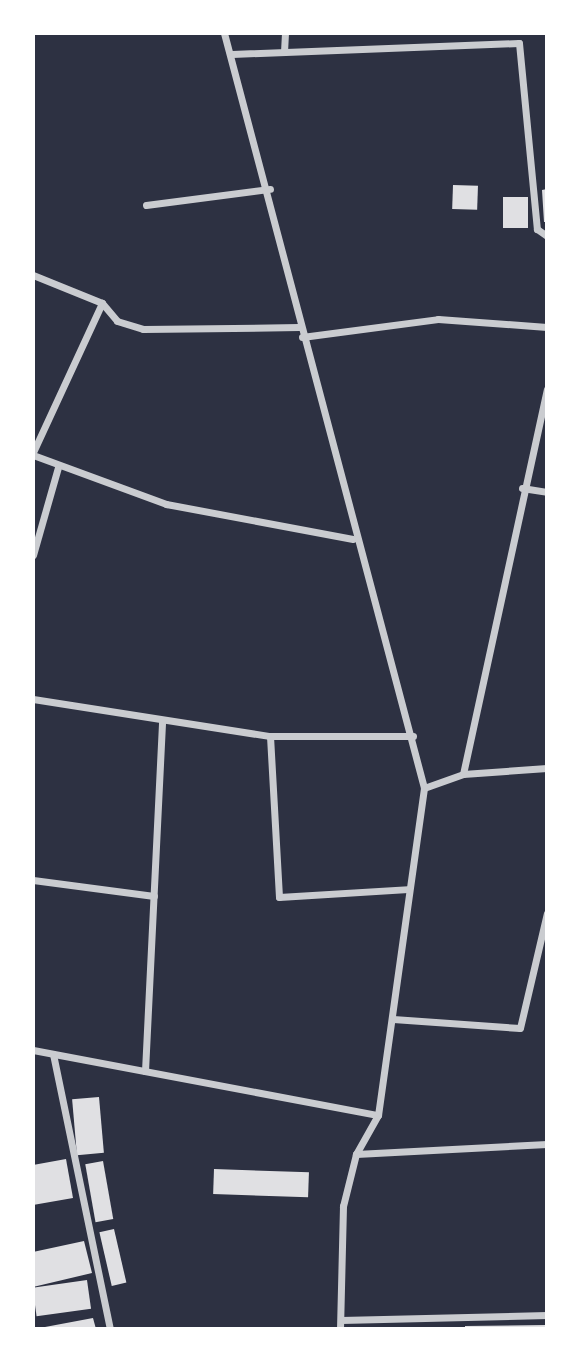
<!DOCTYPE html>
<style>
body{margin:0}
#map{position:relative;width:580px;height:1362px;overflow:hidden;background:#2d3142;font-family:"Titillium Web",sans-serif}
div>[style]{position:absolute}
.building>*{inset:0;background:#e0e0e3;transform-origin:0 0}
.minor>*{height:7px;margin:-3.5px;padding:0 3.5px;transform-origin:3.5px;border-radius:3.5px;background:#caccd0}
span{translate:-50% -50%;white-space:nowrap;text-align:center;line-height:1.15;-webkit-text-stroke:5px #fff;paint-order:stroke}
.frame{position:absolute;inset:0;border:35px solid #fff;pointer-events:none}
</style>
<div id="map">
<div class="building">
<i style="left:453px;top:185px;width:25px;height:24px;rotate:2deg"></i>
<i style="clip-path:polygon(547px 189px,547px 222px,544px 222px,542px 190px)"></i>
<i style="left:503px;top:197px;width:25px;height:31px"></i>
<i style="left:99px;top:1097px;width:56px;height:27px;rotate:85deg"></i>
<i style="clip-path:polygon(66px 1159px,73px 1198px,33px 1205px,33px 1165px)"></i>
<i style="left:103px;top:1161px;width:59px;height:18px;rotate:80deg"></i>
<i style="left:214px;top:1169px;width:95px;height:25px;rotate:2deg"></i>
<i style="left:114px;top:1229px;width:55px;height:15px;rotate:77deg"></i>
<i style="clip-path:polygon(84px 1241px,92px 1273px,33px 1287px,33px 1252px)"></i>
<i style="left:87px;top:1280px;width:29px;height:55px;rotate:82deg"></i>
<i style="clip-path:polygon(93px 1318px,96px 1329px,45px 1329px,45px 1327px)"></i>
<i style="clip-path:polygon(547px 1325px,547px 1329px,465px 1329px,465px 1326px)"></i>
</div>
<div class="minor">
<i style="left:224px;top:33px;width:781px;rotate:75.16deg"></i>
<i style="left:424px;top:788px;width:330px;rotate:98deg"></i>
<i style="left:378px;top:1115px;width:45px;rotate:119.4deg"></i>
<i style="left:356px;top:1154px;width:54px;rotate:104deg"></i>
<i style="left:343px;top:1206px;width:123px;rotate:91.4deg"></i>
<i style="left:284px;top:52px;width:19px;rotate:-87deg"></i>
<i style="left:232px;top:54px;width:287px;rotate:-2.2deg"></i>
<i style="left:519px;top:43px;width:187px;rotate:84.5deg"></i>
<i style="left:537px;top:229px;width:12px;rotate:35deg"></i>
<i style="left:146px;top:205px;width:125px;rotate:-7.4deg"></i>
<i style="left:33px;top:275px;width:74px;rotate:22.1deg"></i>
<i style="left:102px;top:303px;width:164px;rotate:114.8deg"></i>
<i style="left:102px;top:303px;width:23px;rotate:50deg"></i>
<i style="left:117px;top:321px;width:27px;rotate:17deg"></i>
<i style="left:143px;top:329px;width:156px;rotate:-0.7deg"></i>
<i style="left:302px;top:337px;width:137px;rotate:-7.5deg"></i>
<i style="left:438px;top:319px;width:109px;rotate:4.2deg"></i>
<i style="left:33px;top:455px;width:142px;rotate:20.2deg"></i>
<i style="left:166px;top:504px;width:190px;rotate:10.6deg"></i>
<i style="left:522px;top:488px;width:25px;rotate:9deg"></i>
<i style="left:33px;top:555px;width:91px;rotate:-74.1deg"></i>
<i style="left:33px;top:699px;width:240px;rotate:8.9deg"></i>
<i style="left:270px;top:736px;width:143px"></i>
<i style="left:270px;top:736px;width:161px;rotate:86.8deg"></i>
<i style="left:279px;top:897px;width:129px;rotate:-3.5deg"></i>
<i style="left:463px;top:774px;width:394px;rotate:-77.7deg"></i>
<i style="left:424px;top:788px;width:41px;rotate:-19.7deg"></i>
<i style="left:463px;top:774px;width:84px;rotate:-4.1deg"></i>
<i style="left:33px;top:880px;width:122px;rotate:7.5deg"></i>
<i style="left:393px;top:1019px;width:127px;rotate:4.1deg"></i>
<i style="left:520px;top:1028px;width:118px;rotate:-76.8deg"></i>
<i style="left:33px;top:1050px;width:351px;rotate:10.7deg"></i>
<i style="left:53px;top:1054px;width:281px;rotate:78.3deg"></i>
<i style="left:145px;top:1071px;width:351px;rotate:-87.2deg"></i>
<i style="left:356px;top:1154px;width:191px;rotate:-3deg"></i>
<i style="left:341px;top:1320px;width:206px;rotate:-1.4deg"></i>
</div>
<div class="frame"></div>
</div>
